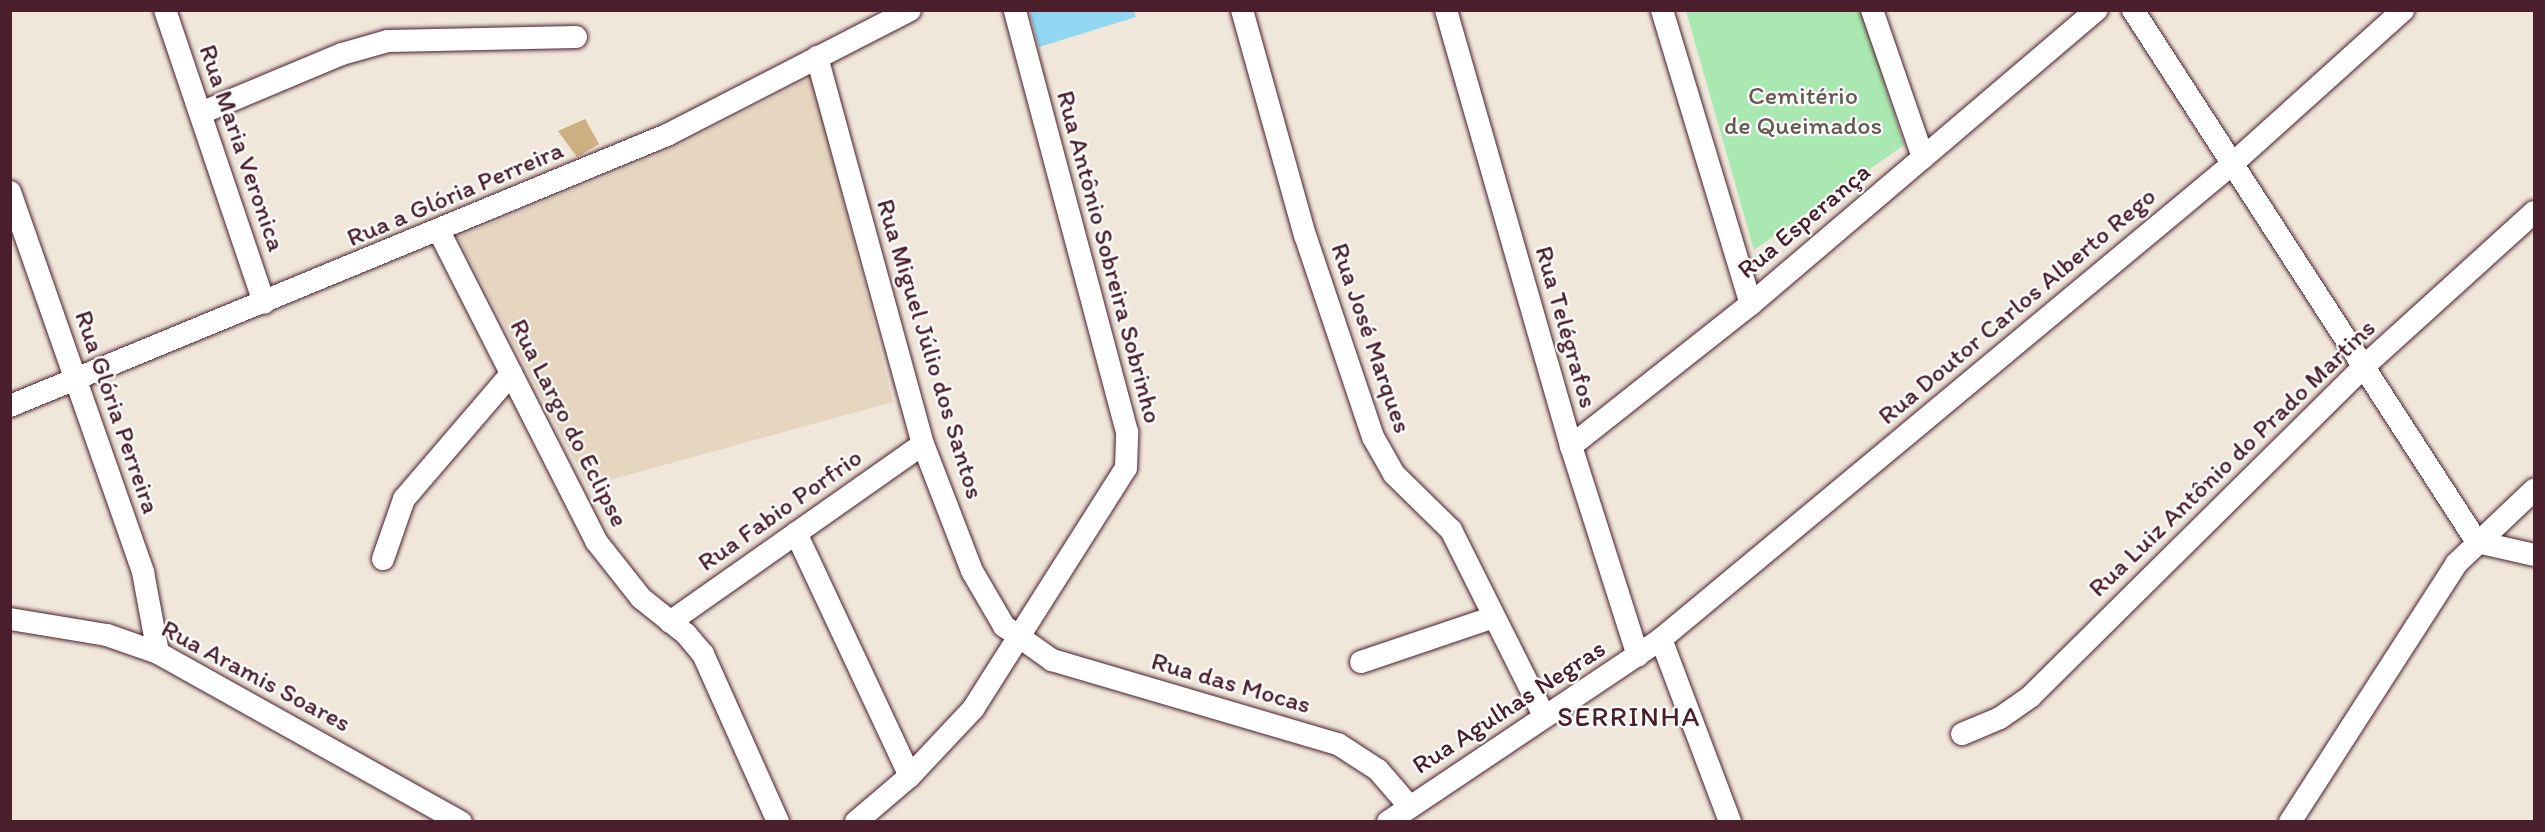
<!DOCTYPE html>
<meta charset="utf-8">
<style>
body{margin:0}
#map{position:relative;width:2545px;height:832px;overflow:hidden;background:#f0e7da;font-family:Itim,sans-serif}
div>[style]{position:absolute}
.built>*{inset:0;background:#e6d6c0}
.green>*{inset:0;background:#a9e8b0}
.water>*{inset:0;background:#91d7f2}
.building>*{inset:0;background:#ceaf82}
.roads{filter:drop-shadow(0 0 2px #4a1f2b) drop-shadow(0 0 2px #4a1f2b)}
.street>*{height:22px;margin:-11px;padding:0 11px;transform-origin:11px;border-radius:11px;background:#fff}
span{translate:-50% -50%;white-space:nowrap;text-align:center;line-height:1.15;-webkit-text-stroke:4.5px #fff;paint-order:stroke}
.park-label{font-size:26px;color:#665b53}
.street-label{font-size:26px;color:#4a1f2b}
.quarter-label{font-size:28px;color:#4a1f2b;letter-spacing:1.5px}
.frame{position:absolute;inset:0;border:12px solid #4a1f2b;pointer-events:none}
</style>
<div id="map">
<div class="built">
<i style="clip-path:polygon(813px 77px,893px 402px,588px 486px,458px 237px,672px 149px)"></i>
</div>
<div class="green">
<i style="clip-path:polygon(1686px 11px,1862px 11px,1904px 145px,1754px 250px)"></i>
</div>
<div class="water">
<i style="clip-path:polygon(1029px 11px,1134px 11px,1136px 17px,1039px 47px)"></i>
</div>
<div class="building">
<i style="clip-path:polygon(585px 119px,599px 144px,577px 157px,558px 131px)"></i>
</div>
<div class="roads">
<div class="street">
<i style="left:165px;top:10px;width:309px;rotate:71.3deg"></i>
<i style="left:1242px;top:10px;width:234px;rotate:74.4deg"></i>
<i style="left:1305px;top:235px;width:213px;rotate:71.4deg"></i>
<i style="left:1373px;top:437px;width:43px;rotate:60.4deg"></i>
<i style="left:1394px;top:474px;width:80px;rotate:44.5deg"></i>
<i style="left:1451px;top:530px;width:208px;rotate:63.4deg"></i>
<i style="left:1446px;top:10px;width:454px;rotate:74deg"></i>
<i style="left:1571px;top:446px;width:220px;rotate:72.3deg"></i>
<i style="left:1662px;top:10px;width:307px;rotate:73.2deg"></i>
<i style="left:1872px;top:10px;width:156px;rotate:70.9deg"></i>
<i style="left:2133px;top:10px;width:634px;rotate:57.11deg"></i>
<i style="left:2477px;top:542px;width:58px;rotate:12.8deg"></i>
<i style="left:817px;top:57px;width:401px;rotate:74.7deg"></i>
<i style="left:923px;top:444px;width:136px;rotate:68.9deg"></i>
<i style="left:972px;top:571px;width:64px;rotate:59.8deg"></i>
<i style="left:1004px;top:626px;width:59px;rotate:35.3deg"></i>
<i style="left:1052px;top:660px;width:298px;rotate:16.4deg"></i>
<i style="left:1338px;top:744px;width:48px;rotate:33deg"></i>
<i style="left:1378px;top:770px;width:49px;rotate:49.1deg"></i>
<i style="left:201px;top:113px;width:153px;rotate:-22.7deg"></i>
<i style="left:342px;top:54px;width:48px;rotate:-15.8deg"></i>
<i style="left:388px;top:41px;width:188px;rotate:-1.2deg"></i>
<i style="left:10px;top:192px;width:403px;rotate:70.7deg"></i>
<i style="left:143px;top:572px;width:82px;rotate:79.5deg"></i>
<i style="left:440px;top:233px;width:345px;rotate:63.1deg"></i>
<i style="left:596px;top:541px;width:73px;rotate:51.7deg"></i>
<i style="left:641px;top:598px;width:58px;rotate:38.7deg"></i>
<i style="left:686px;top:634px;width:26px;rotate:50deg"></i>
<i style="left:703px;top:654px;width:184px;rotate:65.9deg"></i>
<i style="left:10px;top:406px;width:711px;rotate:-22.42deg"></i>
<i style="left:667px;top:135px;width:273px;rotate:-27.2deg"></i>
<i style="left:1571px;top:446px;width:229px;rotate:-38.3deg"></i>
<i style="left:1751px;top:304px;width:454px;rotate:-40.4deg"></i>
<i style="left:796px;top:533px;width:268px;rotate:64.9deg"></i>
<i style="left:383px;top:559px;width:64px;rotate:-70.7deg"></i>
<i style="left:404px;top:499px;width:165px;rotate:-49.4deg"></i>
<i style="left:10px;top:619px;width:98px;rotate:9.4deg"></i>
<i style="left:107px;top:635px;width:54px;rotate:19.4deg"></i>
<i style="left:158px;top:653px;width:347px;rotate:29.2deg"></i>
<i style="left:670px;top:622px;width:309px;rotate:-35.1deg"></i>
<i style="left:1661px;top:639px;width:196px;rotate:69.3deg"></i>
<i style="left:1361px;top:662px;width:140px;rotate:-18.7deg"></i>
<i style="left:1962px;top:734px;width:41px;rotate:-22.8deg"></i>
<i style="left:2000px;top:718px;width:38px;rotate:-35deg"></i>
<i style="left:2031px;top:696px;width:463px;rotate:-44.7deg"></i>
<i style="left:2360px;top:370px;width:235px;rotate:-42.2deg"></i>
<i style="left:856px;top:822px;width:71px;rotate:-40.4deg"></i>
<i style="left:910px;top:776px;width:92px;rotate:-46.8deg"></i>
<i style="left:973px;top:709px;width:285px;rotate:-57.6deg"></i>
<i style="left:1126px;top:468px;width:36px;rotate:-88deg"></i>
<i style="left:1127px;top:432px;width:437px;rotate:-104.9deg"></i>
<i style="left:1388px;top:822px;width:329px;rotate:-33.8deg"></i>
<i style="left:1661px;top:639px;width:740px;rotate:-39.74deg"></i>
<i style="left:2230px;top:166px;width:233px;rotate:-42deg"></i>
<i style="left:2290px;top:822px;width:307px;rotate:-57.2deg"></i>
<i style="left:2456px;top:564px;width:108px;rotate:-43.5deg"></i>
</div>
</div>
<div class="park-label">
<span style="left:1803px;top:111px">Cemitério<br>de Queimados</span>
</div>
<div class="street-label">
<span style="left:242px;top:148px;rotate:71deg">Rua Maria Veronica</span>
<span style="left:455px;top:194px;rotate:-23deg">Rua a Glória Perreira</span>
<span style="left:1804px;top:221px;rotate:-40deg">Rua Esperança</span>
<span style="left:1109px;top:257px;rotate:75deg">Rua Antônio Sobreira Sobrinho</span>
<span style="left:2017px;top:306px;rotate:-40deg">Rua Doutor Carlos Alberto Rego</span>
<span style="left:1566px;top:327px;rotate:74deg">Rua Telégrafos</span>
<span style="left:1371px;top:338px;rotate:71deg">Rua José Marques</span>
<span style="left:930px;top:349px;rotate:73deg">Rua Miguel Júlio dos Santos</span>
<span style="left:117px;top:412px;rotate:71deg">Rua Glória Perreira</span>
<span style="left:569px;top:423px;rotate:63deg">Rua Largo do Eclipse</span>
<span style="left:2232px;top:458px;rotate:-44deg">Rua Luiz Antônio do Prado Martins</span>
<span style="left:780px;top:510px;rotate:-35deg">Rua Fabio Porfrio</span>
<span style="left:256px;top:676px;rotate:28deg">Rua Aramis Soares</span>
<span style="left:1231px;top:683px;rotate:16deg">Rua das Mocas</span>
<span style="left:1509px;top:707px;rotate:-33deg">Rua Agulhas Negras</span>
</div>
<div class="quarter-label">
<span style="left:1629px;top:716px">SERRINHA</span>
</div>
<div class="frame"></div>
</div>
